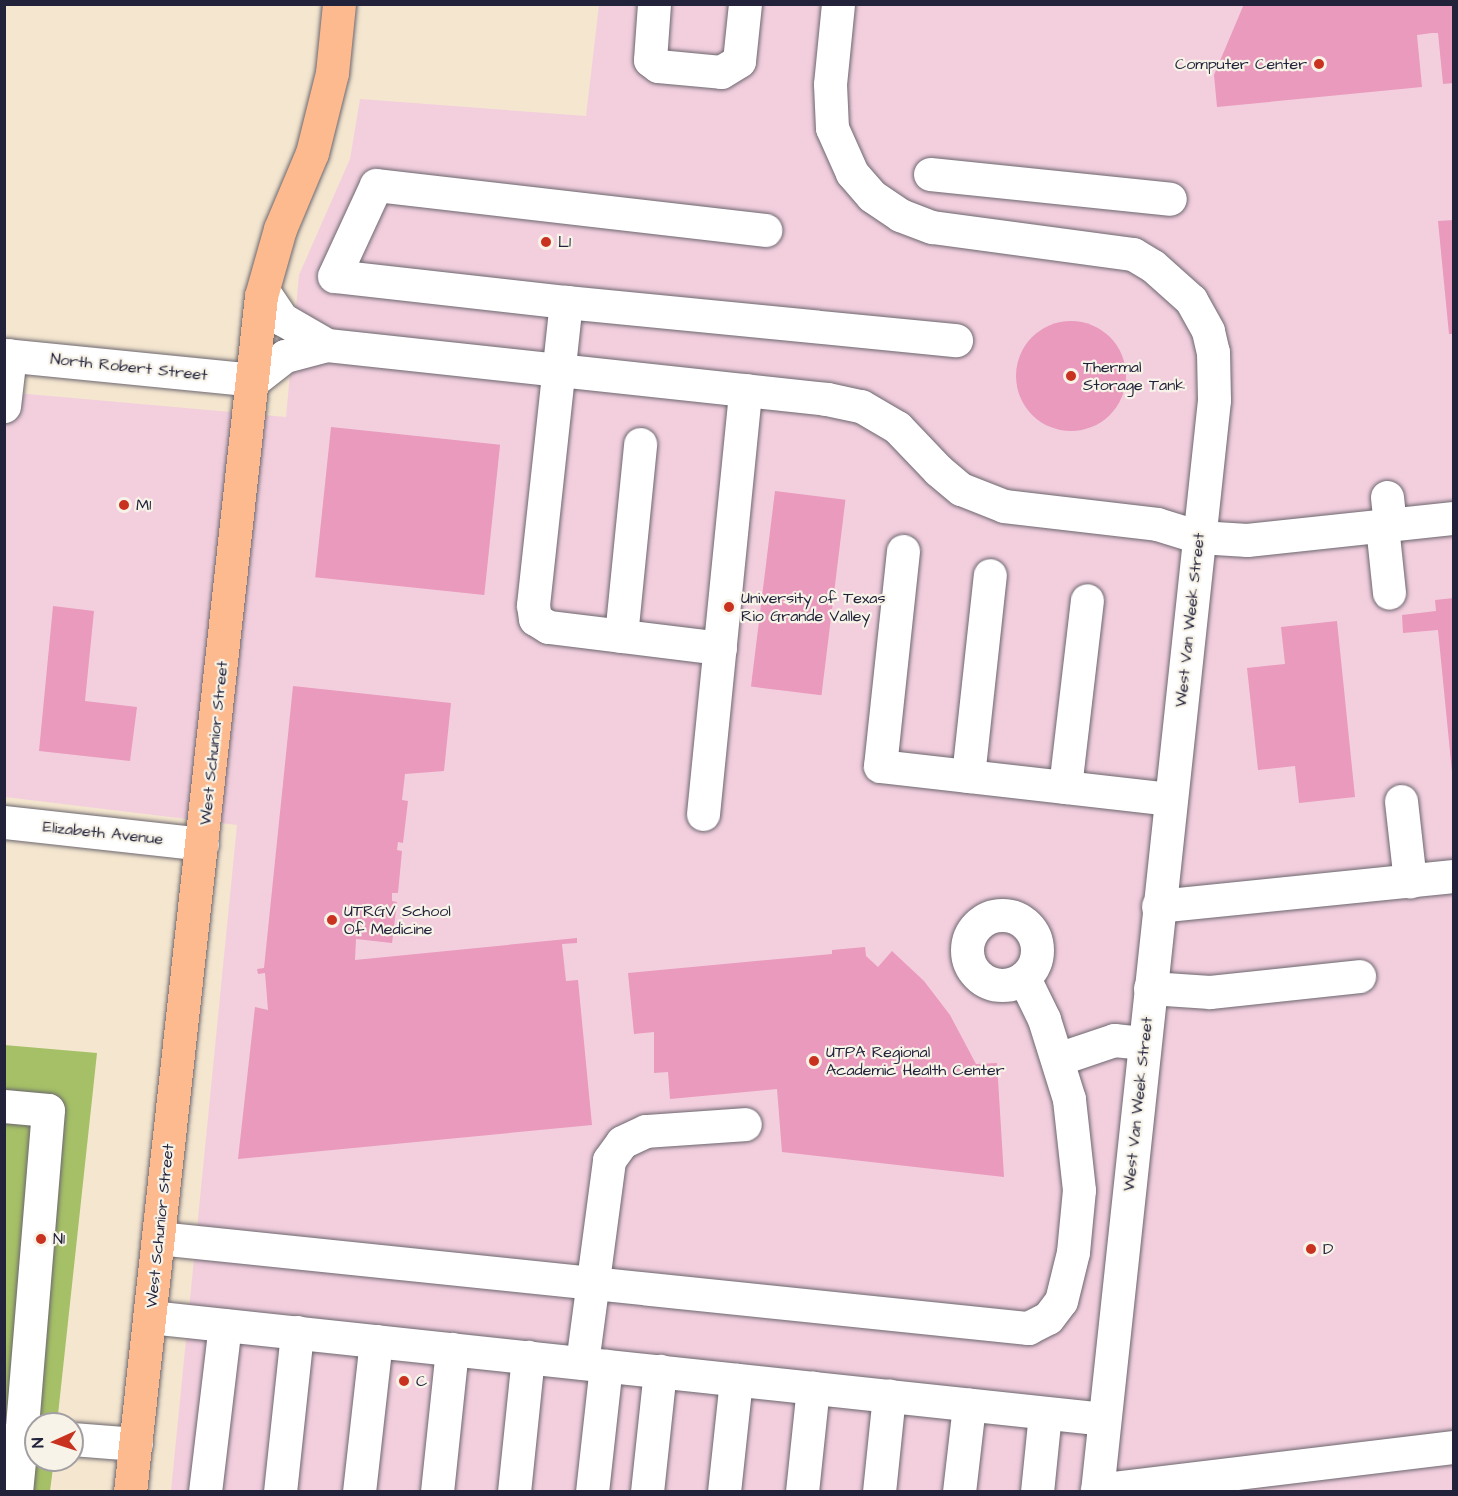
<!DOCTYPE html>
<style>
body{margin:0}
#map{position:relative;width:1458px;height:1496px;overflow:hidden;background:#f4e6cf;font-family:"Architects Daughter",sans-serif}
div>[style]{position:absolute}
.built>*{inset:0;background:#f3cfde}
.green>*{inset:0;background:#a5c066}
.building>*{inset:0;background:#e99abd;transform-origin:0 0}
.round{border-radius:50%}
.roads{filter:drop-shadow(0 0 2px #6c676f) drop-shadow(0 0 2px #6c676f)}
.minor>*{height:33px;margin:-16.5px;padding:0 16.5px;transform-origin:16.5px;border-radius:16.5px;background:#fff}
.minor>.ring{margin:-16.5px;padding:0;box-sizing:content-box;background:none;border:33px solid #fff;border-radius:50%}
.major>*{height:33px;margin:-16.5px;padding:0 16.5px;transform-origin:16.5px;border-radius:16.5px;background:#fcba8e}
.dots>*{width:16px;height:16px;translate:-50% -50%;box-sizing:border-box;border:3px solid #f7f3e8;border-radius:50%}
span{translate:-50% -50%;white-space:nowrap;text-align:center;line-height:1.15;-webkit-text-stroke:4.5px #f7f3e8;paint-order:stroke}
.poi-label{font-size:16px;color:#22223b}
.right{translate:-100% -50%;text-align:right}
.left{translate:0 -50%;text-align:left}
.street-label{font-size:16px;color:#22223b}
.frame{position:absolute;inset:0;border:6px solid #22223b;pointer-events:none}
.north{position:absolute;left:24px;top:1412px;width:60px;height:60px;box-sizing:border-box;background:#f7f3e8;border:2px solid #a29fa3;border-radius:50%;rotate:267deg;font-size:16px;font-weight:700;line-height:24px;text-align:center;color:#22223b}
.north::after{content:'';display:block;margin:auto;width:21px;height:27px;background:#c8321e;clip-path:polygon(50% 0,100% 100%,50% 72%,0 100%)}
</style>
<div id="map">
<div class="built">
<i style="clip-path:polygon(599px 5px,1453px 5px,1453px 1491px,171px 1491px,237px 825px,5px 797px,5px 392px,286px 417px,299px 275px,350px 159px,360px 99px,586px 116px)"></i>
</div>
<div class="green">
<i style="clip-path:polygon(4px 1045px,97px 1053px,57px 1424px,36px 1424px,36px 1460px,54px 1460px,50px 1491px,5px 1491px)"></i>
</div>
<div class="building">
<i style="clip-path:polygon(1244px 4px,1454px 4px,1454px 83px,1443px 84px,1438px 33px,1432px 33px,1417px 35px,1422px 87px,1217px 107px,1214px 75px)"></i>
<i style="clip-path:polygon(1454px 220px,1454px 334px,1449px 334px,1438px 221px)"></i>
<i class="round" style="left:1016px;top:321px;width:110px;height:110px"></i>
<i style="left:331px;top:427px;width:170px;height:151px;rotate:6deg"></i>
<i style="left:775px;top:491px;width:71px;height:197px;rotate:7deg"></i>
<i style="clip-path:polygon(1454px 598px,1454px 772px,1452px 772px,1438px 630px,1403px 633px,1402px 615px,1436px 611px,1435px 600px)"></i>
<i style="clip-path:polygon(53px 606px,94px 611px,85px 701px,137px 707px,130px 761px,39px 751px)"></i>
<i style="clip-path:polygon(1337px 621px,1355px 797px,1299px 803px,1295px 766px,1258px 770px,1247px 668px,1285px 664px,1281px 627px)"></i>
<i style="clip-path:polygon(293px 686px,451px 703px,444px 771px,405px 774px,402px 800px,408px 801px,403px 843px,398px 842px,397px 850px,402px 851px,398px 893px,392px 893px,392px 901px,397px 902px,392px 943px,356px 939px,355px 960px,577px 938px,577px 943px,562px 944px,566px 981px,578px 980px,592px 1125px,238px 1159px,255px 1007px,268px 1010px,265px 973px,258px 974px,257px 969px,264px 968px)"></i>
<i style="clip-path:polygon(865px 947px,866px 956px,878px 967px,892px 951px,924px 981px,950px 1015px,976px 1064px,997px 1063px,1004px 1177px,782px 1152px,777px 1089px,670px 1099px,668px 1072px,654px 1073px,654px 1032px,634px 1034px,628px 973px,832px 954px,832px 950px)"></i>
</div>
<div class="roads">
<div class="minor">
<i style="left:654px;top:4px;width:56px;rotate:94.1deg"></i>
<i style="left:650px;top:60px;width:10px;rotate:37deg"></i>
<i style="left:658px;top:66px;width:63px;rotate:5.4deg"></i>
<i style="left:721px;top:72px;width:21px;rotate:-31deg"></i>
<i style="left:739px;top:61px;width:57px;rotate:-84deg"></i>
<i style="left:838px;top:4px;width:80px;rotate:95.7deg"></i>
<i style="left:830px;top:84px;width:44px;rotate:87.4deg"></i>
<i style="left:832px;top:128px;width:49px;rotate:66deg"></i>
<i style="left:852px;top:173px;width:30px;rotate:49deg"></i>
<i style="left:872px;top:196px;width:34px;rotate:34deg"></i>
<i style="left:900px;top:215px;width:34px;rotate:21deg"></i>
<i style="left:932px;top:227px;width:203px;rotate:7.7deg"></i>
<i style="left:1133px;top:254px;width:23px;rotate:31deg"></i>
<i style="left:1153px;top:266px;width:51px;rotate:41.8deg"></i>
<i style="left:1191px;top:300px;width:35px;rotate:61deg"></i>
<i style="left:1208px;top:331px;width:22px;rotate:77deg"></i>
<i style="left:1213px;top:352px;width:48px;rotate:88.8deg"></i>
<i style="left:1214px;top:400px;width:1098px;rotate:96.12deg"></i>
<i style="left:930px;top:174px;width:241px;rotate:5.9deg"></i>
<i style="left:263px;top:291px;width:34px;rotate:56deg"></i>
<i style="left:282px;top:319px;width:52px;rotate:30deg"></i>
<i style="left:327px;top:345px;width:503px;rotate:6.16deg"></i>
<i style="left:827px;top:399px;width:35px;rotate:12deg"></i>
<i style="left:861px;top:406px;width:42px;rotate:30.3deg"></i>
<i style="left:897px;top:427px;width:59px;rotate:46.4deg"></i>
<i style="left:938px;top:470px;width:30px;rotate:40deg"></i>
<i style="left:961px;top:489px;width:46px;rotate:21.6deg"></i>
<i style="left:1004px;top:506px;width:154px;rotate:6.7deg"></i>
<i style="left:1157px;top:524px;width:44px;rotate:17.2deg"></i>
<i style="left:1199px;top:537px;width:48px;rotate:3.6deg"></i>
<i style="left:1247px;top:540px;width:208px;rotate:-6.1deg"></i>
<i style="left:566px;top:302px;width:392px;rotate:5.6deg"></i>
<i style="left:4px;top:355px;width:251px;rotate:5.7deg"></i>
<i style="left:254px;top:380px;width:39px;rotate:-38deg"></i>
<i style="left:285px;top:356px;width:43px;rotate:-14.7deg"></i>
<i style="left:4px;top:406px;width:51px;rotate:-83.3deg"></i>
<i style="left:1387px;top:497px;width:28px;rotate:84deg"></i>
<i style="left:1382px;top:526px;width:67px;rotate:84deg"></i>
<i style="left:903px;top:551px;width:216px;rotate:96.1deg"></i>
<i style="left:880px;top:766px;width:292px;rotate:6.5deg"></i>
<i style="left:621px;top:636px;width:193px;rotate:-84.3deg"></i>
<i style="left:720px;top:648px;width:173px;rotate:-173deg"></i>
<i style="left:548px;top:627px;width:15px;rotate:-148deg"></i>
<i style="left:535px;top:619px;width:14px;rotate:-98deg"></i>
<i style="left:533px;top:605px;width:305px;rotate:-83.8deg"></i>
<i style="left:566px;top:302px;width:233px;rotate:-173.6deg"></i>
<i style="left:334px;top:276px;width:100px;rotate:-65.2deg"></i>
<i style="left:376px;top:185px;width:392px;rotate:6.6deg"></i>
<i style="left:968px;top:776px;width:202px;rotate:-83.8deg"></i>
<i style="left:1065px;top:787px;width:188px;rotate:-83.3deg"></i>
<i style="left:1401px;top:801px;width:81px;rotate:83.6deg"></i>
<i style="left:703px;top:814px;width:426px;rotate:-84.3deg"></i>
<i style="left:4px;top:822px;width:199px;rotate:6.3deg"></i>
<i style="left:1158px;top:906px;width:298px;rotate:-5.8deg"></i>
<i class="ring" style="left:967px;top:915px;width:37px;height:37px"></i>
<i style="left:1150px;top:988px;width:60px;rotate:3.8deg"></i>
<i style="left:1210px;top:992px;width:150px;rotate:-6.1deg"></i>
<i style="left:1058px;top:1059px;width:59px;rotate:-18.7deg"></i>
<i style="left:1114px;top:1040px;width:30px;rotate:6deg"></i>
<i style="left:4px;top:1106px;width:44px;rotate:5.2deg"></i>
<i style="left:48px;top:1110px;width:332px;rotate:94.7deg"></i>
<i style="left:21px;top:1441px;width:15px;rotate:-4deg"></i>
<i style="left:158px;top:1238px;width:875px;rotate:5.91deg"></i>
<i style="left:1028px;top:1328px;width:22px;rotate:-27deg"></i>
<i style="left:1048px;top:1318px;width:21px;rotate:-53deg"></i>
<i style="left:1061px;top:1301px;width:50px;rotate:-76.2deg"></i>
<i style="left:1073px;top:1252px;width:62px;rotate:-84.5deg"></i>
<i style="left:1079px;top:1190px;width:92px;rotate:-96.3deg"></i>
<i style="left:1069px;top:1099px;width:84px;rotate:-107.4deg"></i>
<i style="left:1044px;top:1019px;width:46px;rotate:-116deg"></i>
<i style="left:150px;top:1317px;width:959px;rotate:6.1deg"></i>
<i style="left:582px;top:1363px;width:205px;rotate:-82.4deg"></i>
<i style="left:609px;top:1160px;width:22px;rotate:-54deg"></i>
<i style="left:622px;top:1142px;width:26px;rotate:-25deg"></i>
<i style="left:646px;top:1131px;width:99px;rotate:-4deg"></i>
<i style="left:72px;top:1439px;width:64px;rotate:4.5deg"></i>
<i style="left:4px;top:1440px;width:17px;rotate:3deg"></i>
<i style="left:21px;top:1441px;width:51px;rotate:95.6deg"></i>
<i style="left:1097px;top:1490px;width:360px;rotate:-6.9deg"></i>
<i style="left:205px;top:1492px;width:168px;rotate:-83.2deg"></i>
<i style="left:280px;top:1492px;width:161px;rotate:-83.9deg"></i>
<i style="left:359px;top:1492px;width:152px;rotate:-83.6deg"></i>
<i style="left:437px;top:1492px;width:144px;rotate:-84deg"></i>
<i style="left:514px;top:1492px;width:136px;rotate:-84.1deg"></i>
<i style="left:592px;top:1492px;width:127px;rotate:-83.7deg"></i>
<i style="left:647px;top:1492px;width:122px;rotate:-83.9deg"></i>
<i style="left:724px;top:1492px;width:113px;rotate:-83.9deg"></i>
<i style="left:802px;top:1492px;width:105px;rotate:-84deg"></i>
<i style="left:879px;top:1492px;width:97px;rotate:-84.1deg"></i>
<i style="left:959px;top:1492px;width:88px;rotate:-83.4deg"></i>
<i style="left:1037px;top:1492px;width:79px;rotate:-84.2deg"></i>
</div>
<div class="major">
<i style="left:130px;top:1492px;width:1203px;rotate:-83.75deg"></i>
<i style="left:261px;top:296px;width:70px;rotate:-74.2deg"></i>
<i style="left:280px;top:229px;width:82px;rotate:-67.2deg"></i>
<i style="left:312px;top:153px;width:82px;rotate:-76deg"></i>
<i style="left:332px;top:73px;width:69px;rotate:-84.2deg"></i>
</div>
</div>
<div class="dots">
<i style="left:1319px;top:64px;background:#c8321e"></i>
<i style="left:546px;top:242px;background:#c8321e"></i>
<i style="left:1071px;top:376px;background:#c8321e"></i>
<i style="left:124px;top:505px;background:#c8321e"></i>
<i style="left:729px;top:607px;background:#c8321e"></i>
<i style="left:332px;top:920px;background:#c8321e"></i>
<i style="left:814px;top:1061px;background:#c8321e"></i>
<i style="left:41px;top:1239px;background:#c8321e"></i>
<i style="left:1311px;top:1249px;background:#c8321e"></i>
<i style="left:404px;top:1381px;background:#c8321e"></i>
</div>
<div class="poi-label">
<span class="right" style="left:1307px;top:64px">Computer Center</span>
<span class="left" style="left:558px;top:242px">L1</span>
<span class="left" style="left:1083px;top:376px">Thermal<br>Storage Tank</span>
<span class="left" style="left:136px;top:505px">M1</span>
<span class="left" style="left:741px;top:607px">University of Texas<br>Rio Grande Valley</span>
<span class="left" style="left:344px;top:920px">UTRGV School<br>Of Medicine</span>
<span class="left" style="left:826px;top:1061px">UTPA Regional<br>Academic Health Center</span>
<span class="left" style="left:53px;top:1239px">N1</span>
<span class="left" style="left:1323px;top:1249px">D</span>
<span class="left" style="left:416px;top:1381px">C</span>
</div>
<div class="street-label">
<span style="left:129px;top:367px;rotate:6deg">North Robert Street</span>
<span style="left:1190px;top:620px;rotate:-84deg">West Van Week Street</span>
<span style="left:214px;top:743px;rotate:-84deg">West Schunior Street</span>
<span style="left:103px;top:833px;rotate:6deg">Elizabeth Avenue</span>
<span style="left:1138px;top:1104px;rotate:-84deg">West Van Week Street</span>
<span style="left:160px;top:1226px;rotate:-84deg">West Schunior Street</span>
</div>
<div class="frame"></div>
<div class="north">N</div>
</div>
